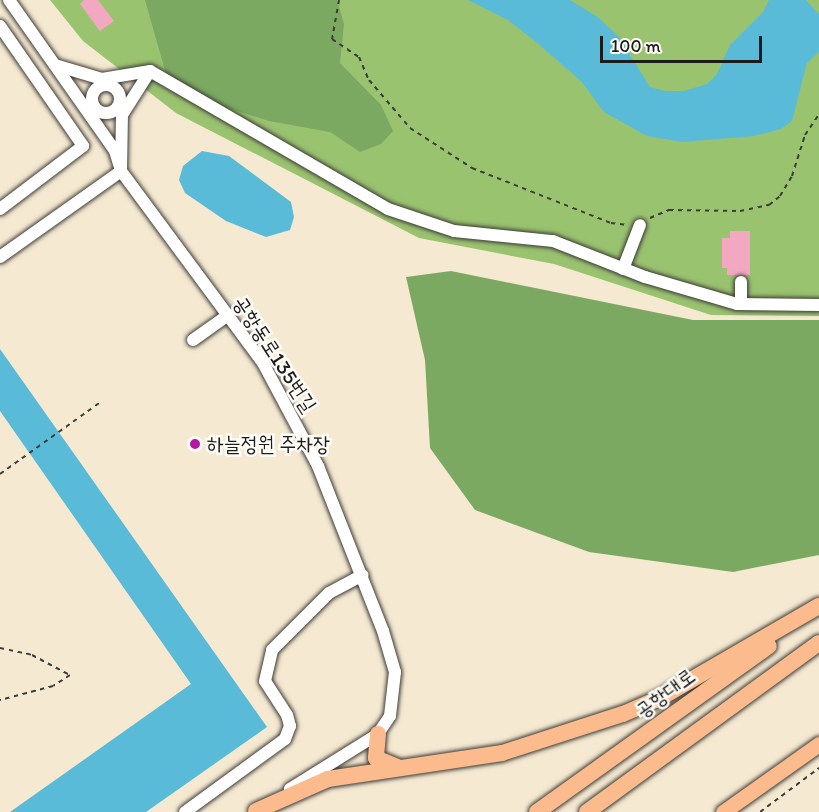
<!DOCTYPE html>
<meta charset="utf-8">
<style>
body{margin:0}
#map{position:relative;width:819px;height:812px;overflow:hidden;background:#f5e9d1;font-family:Itim,"Poor Story",sans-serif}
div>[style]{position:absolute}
.green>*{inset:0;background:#9ac370}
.forest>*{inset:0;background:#7ba962}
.water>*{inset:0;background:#59bbd7}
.building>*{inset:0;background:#f3a8c2}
.path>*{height:2px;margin-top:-1px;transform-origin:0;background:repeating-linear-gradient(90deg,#3d3b37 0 4.5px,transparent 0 9px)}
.roads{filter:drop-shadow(0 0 2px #3d3b37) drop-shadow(0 0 2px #3d3b37)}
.minor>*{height:12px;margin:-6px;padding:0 6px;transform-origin:6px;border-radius:6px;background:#fff}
.minor>.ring{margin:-6px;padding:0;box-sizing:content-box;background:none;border:12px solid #fff;border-radius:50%}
.major>*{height:15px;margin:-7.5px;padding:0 7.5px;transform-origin:7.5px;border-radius:7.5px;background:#fbbb8c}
.highway>*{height:16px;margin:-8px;padding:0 8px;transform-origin:8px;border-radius:8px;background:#fbbb8c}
.dots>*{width:16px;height:16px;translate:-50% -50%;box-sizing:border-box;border:3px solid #fdfcf7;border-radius:50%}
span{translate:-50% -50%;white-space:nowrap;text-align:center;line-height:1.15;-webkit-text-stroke:5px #fdfcf7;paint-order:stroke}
.street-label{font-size:21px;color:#1c1c1c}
.poi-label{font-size:21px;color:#1c1c1c}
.left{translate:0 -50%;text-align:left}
.scale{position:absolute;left:600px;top:36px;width:162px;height:27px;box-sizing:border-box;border:3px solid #1c1c1c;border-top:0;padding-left:8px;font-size:18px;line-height:21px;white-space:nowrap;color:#1c1c1c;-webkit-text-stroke:4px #fdfcf7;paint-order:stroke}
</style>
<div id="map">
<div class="green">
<i style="clip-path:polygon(50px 0,819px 0,819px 316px,711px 315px,554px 264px,419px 238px,176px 113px,83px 41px)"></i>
</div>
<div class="forest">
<i style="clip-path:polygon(145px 0,337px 0,344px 24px,340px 63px,381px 105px,393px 131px,381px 144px,360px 152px,330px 132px,269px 121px,224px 107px,166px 74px)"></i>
<i style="clip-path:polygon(451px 271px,693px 320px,819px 320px,819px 555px,733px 572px,589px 552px,475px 510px,430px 448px,425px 360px,406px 277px)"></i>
</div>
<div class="water">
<i style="clip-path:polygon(468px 0,570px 0,599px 18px,619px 37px,650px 87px,665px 91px,684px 91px,707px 84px,717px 74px,730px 45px,763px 12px,769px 0,806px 0,819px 14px,819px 52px,807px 63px,792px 121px,781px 129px,754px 136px,682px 142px,647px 136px,604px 112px,581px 81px,536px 42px,508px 20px)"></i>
<i style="clip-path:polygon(202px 151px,229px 156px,291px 202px,294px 217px,290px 230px,266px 237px,226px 221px,185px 193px,179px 180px,183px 166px)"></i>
<i style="clip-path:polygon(0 349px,267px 727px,146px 812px,10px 812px,191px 684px,0 411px)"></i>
</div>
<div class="building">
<i style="clip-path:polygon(84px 0,98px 0,114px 21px,100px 31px,80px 4px)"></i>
<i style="clip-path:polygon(730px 231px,750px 231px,750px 275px,727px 275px,727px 268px,722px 268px,722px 238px,730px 238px)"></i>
</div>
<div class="path">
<i style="left:339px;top:0;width:40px;rotate:100deg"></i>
<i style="left:332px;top:39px;width:32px;rotate:34deg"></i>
<i style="left:359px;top:57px;width:25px;rotate:67deg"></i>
<i style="left:369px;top:80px;width:63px;rotate:49.5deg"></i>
<i style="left:410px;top:128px;width:74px;rotate:32.8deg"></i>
<i style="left:472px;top:168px;width:149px;rotate:21.6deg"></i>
<i style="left:611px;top:223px;width:17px;rotate:7deg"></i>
<i style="left:650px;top:218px;width:21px;rotate:-23deg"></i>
<i style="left:669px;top:210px;width:71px;rotate:0.8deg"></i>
<i style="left:740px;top:211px;width:30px;rotate:-12deg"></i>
<i style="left:769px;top:205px;width:14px;rotate:-39deg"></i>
<i style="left:780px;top:196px;width:23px;rotate:-59deg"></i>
<i style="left:792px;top:176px;width:43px;rotate:-72.4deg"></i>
<i style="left:805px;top:135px;width:25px;rotate:-56deg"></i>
<i style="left:0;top:474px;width:122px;rotate:-35.6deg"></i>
<i style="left:0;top:648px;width:33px;rotate:12deg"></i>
<i style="left:32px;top:655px;width:43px;rotate:27.8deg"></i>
<i style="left:70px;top:675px;width:20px;rotate:147deg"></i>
<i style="left:53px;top:686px;width:55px;rotate:165.2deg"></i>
<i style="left:760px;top:812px;width:74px;rotate:-36.7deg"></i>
</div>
<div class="roads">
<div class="minor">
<i style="left:9px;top:0;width:184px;rotate:54.9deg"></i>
<i style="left:115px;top:151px;width:21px;rotate:73deg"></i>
<i style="left:121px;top:171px;width:239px;rotate:53.5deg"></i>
<i style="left:263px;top:363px;width:117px;rotate:61.9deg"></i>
<i style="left:318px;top:466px;width:177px;rotate:68.5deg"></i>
<i style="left:383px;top:631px;width:43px;rotate:73.7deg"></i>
<i style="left:395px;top:672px;width:44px;rotate:96.5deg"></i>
<i style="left:390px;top:716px;width:22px;rotate:124deg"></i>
<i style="left:378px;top:734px;width:104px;rotate:148deg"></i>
<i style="left:0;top:26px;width:146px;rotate:55.3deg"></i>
<i style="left:83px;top:146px;width:104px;rotate:142.8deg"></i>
<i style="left:55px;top:65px;width:49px;rotate:16.6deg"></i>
<i style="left:102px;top:79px;width:49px;rotate:-9.5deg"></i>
<i style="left:150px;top:71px;width:275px;rotate:30.1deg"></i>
<i style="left:388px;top:209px;width:70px;rotate:18.4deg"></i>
<i style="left:454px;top:231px;width:100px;rotate:5.8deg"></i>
<i style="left:553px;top:241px;width:99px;rotate:21.4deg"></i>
<i style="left:645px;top:277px;width:96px;rotate:16.4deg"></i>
<i style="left:737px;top:304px;width:82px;rotate:0.7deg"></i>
<i class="ring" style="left:92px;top:85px;width:16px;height:16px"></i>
<i style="left:0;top:257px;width:148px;rotate:-35.4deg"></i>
<i style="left:121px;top:171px;width:56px;rotate:-89deg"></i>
<i style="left:122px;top:115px;width:52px;rotate:-57.5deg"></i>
<i style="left:623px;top:269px;width:47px;rotate:-68.9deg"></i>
<i style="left:741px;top:282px;width:22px;rotate:90deg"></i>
<i style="left:193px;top:340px;width:43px;rotate:-35.5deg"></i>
<i style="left:185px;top:812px;width:124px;rotate:-36.1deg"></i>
<i style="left:285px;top:739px;width:14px;rotate:-69deg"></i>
<i style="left:290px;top:726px;width:11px;rotate:-105deg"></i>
<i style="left:287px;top:715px;width:40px;rotate:-122.9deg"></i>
<i style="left:265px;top:681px;width:32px;rotate:-77deg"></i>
<i style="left:272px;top:650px;width:81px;rotate:-45deg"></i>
<i style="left:329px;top:593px;width:38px;rotate:-28deg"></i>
</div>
<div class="major">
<i style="left:723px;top:812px;width:118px;rotate:-35.3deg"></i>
</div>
<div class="highway">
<i style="left:378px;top:734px;width:24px;rotate:95deg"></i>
<i style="left:376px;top:758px;width:23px;rotate:23deg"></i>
<i style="left:256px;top:811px;width:79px;rotate:-24deg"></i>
<i style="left:328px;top:779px;width:176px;rotate:-8.5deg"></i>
<i style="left:502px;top:753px;width:127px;rotate:-17.9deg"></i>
<i style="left:623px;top:714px;width:40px;rotate:-23.4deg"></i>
<i style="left:660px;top:698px;width:184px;rotate:-30.1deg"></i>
<i style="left:537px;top:812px;width:285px;rotate:-35.6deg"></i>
<i style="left:587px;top:812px;width:287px;rotate:-36.1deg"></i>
</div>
</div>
<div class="dots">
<i style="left:195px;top:444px;background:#b5179e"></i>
</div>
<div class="street-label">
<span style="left:275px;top:354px;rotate:57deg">공항동로135번길</span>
<span style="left:665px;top:693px;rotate:-36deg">공항대로</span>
</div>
<div class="poi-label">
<span class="left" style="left:207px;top:444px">하늘정원 주차장</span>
</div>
<div class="scale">100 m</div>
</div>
